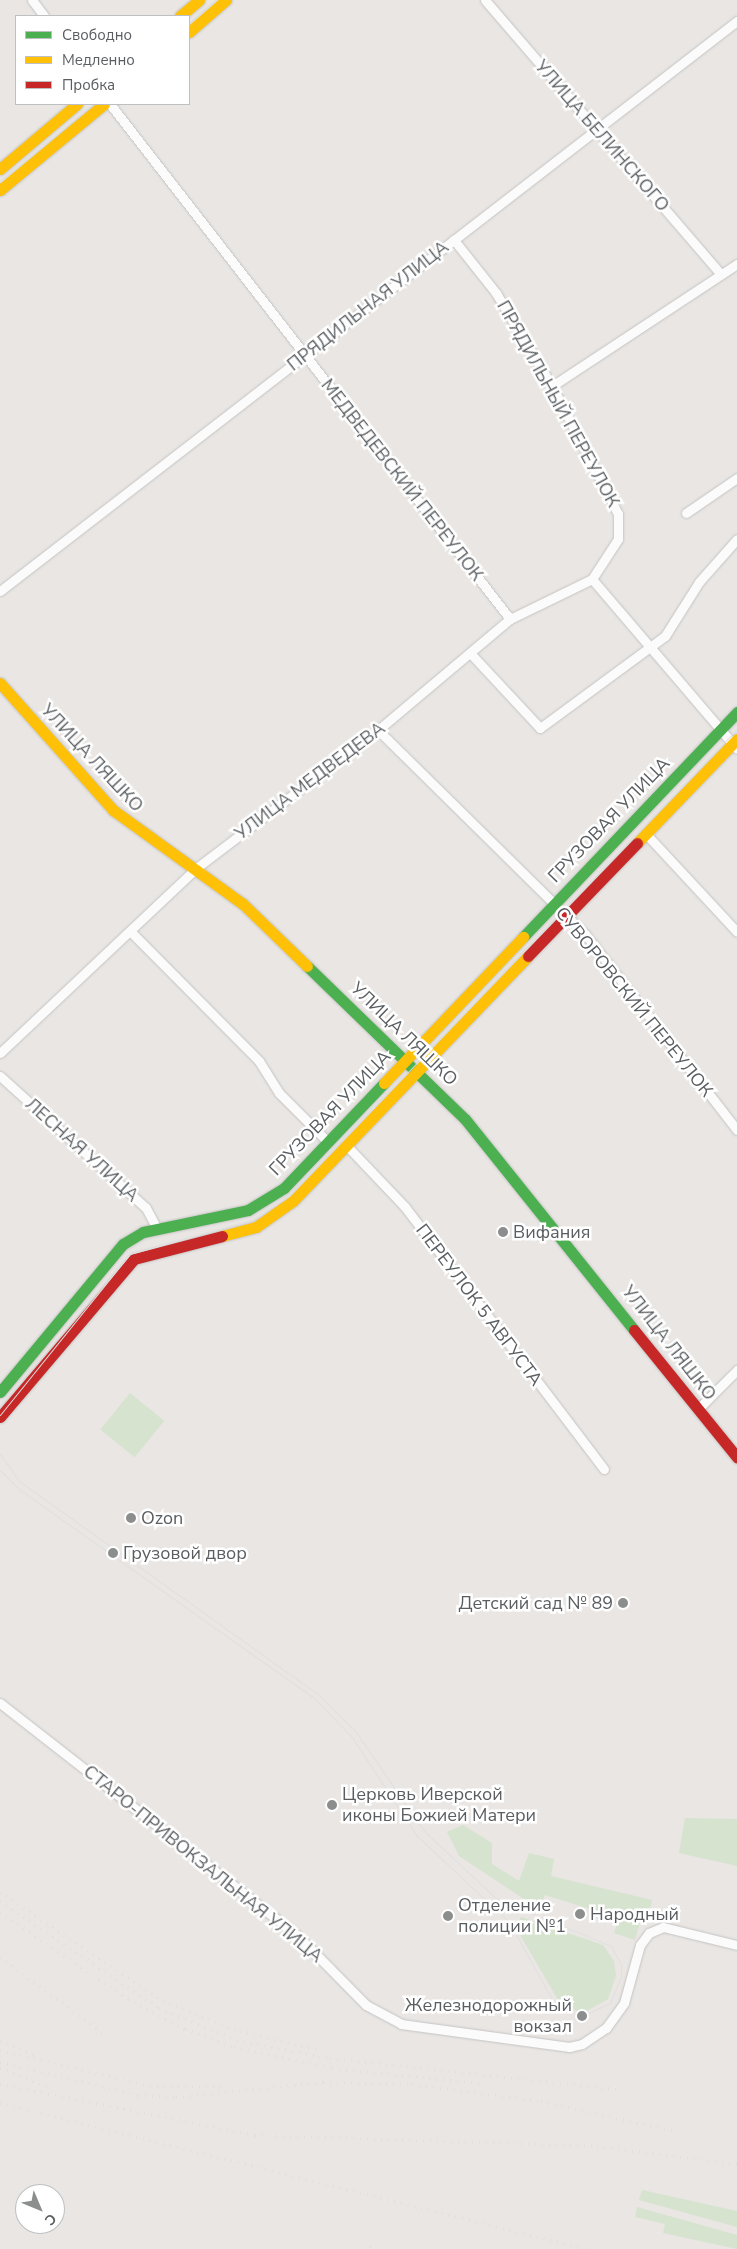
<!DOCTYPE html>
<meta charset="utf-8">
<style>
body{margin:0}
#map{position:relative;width:737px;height:2249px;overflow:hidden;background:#e9e6e3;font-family:"Nunito Sans",sans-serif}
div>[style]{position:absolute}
.green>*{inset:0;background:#d6e3cf;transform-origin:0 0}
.roads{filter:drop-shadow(0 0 1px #c5c4c4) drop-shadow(0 0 1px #c5c4c4)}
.street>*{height:9px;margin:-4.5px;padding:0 4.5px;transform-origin:4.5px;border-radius:4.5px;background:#fcfbfb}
.fast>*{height:11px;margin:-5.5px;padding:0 5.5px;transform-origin:5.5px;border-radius:5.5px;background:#4caf50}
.slow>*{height:11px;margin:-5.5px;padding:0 5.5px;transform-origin:5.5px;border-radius:5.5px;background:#ffc107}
.jam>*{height:11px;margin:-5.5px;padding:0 5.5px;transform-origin:5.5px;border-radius:5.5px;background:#c62828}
.tram>*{height:1px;margin:-0.5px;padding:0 0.5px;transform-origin:0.5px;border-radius:0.5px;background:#e0e0e0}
.rail>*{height:3px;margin-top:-1.5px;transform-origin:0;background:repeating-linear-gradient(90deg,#e0e0e0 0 1px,transparent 0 7px)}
.dots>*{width:14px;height:14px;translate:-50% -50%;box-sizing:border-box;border:2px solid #fff;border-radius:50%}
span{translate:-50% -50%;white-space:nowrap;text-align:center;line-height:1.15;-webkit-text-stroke:5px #fff;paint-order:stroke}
.street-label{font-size:18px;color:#5a5e61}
.poi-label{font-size:18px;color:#5a5e61}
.left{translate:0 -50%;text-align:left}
.right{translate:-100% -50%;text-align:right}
.legend{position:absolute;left:15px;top:15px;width:175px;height:90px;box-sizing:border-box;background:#fff;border:1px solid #bdbfc0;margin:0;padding:6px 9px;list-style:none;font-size:15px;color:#5a5e61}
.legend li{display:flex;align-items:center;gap:10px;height:25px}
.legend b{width:25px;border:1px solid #bdbfc0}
.north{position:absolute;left:15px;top:2184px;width:50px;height:50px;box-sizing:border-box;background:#fff;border:1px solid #bdbfc0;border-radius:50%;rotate:135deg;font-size:14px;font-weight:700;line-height:20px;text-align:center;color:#5a5e61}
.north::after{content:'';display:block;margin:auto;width:18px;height:22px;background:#8c8e8e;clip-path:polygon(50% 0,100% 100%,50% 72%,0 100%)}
</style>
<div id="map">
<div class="green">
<i style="left:130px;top:1393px;width:44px;height:47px;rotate:39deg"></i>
<i style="clip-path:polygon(685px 1818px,737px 1819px,737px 1866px,679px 1853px)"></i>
<i style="clip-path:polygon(463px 1825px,492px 1843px,492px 1864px,519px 1881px,529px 1853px,554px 1859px,551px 1876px,652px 1900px,648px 1920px,641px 1919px,635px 1940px,614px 1933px,619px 1918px,545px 1895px,539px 1909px,459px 1856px,447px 1832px)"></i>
<i style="clip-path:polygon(521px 1917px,603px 1945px,614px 1961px,616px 1976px,608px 1999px,583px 2013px,561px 2005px,516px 1928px)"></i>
<i style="clip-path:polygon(642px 2190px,737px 2211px,737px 2227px,639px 2200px)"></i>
<i style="clip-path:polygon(637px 2207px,737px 2235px,737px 2249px,663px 2233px,665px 2224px,635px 2217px)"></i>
</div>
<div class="roads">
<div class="street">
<i style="left:32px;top:0;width:20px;rotate:53deg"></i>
<i style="left:485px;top:0;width:359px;rotate:49.3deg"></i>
<i style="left:110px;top:104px;width:652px;rotate:52.16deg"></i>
<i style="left:552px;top:386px;width:222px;rotate:-33.4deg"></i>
<i style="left:686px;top:513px;width:62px;rotate:-34.5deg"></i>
<i style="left:592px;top:579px;width:223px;rotate:49.5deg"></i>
<i style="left:0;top:591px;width:932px;rotate:-37.72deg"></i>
<i style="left:471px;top:654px;width:101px;rotate:47deg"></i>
<i style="left:540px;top:728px;width:155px;rotate:-36.4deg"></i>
<i style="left:665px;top:636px;width:64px;rotate:-57.8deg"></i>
<i style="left:699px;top:582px;width:57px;rotate:-48.5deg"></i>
<i style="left:378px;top:730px;width:291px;rotate:44.6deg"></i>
<i style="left:585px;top:934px;width:248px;rotate:52.2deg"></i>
<i style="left:647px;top:835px;width:132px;rotate:47.1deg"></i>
<i style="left:130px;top:931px;width:183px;rotate:45.2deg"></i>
<i style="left:259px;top:1061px;width:38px;rotate:58deg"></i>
<i style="left:279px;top:1093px;width:69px;rotate:45deg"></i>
<i style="left:0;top:1053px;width:268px;rotate:-43.3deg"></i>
<i style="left:195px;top:869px;width:230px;rotate:-37.2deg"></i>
<i style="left:378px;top:730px;width:172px;rotate:-40.1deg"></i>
<i style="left:510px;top:619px;width:91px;rotate:-26deg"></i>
<i style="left:592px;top:579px;width:48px;rotate:-57deg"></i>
<i style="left:618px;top:539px;width:25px;rotate:-90deg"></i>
<i style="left:618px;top:514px;width:144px;rotate:-117.3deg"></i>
<i style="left:552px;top:386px;width:109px;rotate:-121.1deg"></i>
<i style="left:496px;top:293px;width:68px;rotate:-128.4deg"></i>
<i style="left:0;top:1076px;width:197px;rotate:42.1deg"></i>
<i style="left:146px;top:1208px;width:24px;rotate:62deg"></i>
<i style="left:347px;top:1146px;width:84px;rotate:46.4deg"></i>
<i style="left:405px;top:1207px;width:329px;rotate:52.8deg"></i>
<i style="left:699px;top:1408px;width:54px;rotate:-45deg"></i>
<i style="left:0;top:1703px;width:377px;rotate:38deg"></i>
<i style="left:297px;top:1935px;width:98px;rotate:45.4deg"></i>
<i style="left:366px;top:2005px;width:40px;rotate:28deg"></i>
<i style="left:401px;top:2024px;width:170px;rotate:7.8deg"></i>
<i style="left:569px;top:2047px;width:13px;rotate:-13deg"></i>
<i style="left:582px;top:2044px;width:29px;rotate:-34deg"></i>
<i style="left:606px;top:2028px;width:31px;rotate:-54deg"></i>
<i style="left:624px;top:2003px;width:60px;rotate:-74.6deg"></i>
<i style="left:640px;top:1945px;width:15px;rotate:-53deg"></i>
<i style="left:649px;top:1933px;width:15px;rotate:-23deg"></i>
<i style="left:663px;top:1927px;width:76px;rotate:13.7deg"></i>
</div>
<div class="fast">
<i style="left:523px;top:937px;width:311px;rotate:-46.4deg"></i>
<i style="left:307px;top:966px;width:220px;rotate:44.1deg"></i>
<i style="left:465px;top:1119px;width:270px;rotate:51.3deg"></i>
<i style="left:0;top:1392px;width:192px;rotate:-50.3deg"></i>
<i style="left:123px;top:1244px;width:23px;rotate:-31deg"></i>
<i style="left:143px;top:1232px;width:107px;rotate:-11.8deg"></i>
<i style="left:248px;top:1210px;width:42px;rotate:-31.4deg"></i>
<i style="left:284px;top:1188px;width:145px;rotate:-46.4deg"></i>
</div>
<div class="slow">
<i style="left:180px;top:16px;width:25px;rotate:-40deg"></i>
<i style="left:189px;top:32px;width:49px;rotate:-40.9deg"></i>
<i style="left:0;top:169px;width:101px;rotate:-40.2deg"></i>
<i style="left:0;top:190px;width:135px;rotate:-39.6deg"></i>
<i style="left:0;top:683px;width:170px;rotate:48.3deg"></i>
<i style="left:113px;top:810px;width:160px;rotate:35.9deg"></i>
<i style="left:243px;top:904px;width:89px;rotate:44.1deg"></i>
<i style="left:637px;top:843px;width:144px;rotate:-46.1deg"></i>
<i style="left:384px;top:1083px;width:202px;rotate:-46.4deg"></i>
<i style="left:222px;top:1236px;width:35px;rotate:-15deg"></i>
<i style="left:256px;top:1227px;width:45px;rotate:-35.1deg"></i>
<i style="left:293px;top:1201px;width:339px;rotate:-46.2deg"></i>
</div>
<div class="jam">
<i style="left:528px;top:956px;width:157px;rotate:-46deg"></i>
<i style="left:634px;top:1330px;width:164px;rotate:51deg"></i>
<i style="left:0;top:1417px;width:207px;rotate:-49.7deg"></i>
<i style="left:134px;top:1259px;width:91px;rotate:-14.6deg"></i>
</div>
</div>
<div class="tram">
<i style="left:189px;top:24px;width:37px;rotate:-41deg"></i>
<i style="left:0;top:182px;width:121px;rotate:-40deg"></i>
<i style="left:0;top:1415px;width:207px;rotate:-51.1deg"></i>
<i style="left:130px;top:1254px;width:127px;rotate:-15.6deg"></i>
<i style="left:252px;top:1220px;width:44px;rotate:-33deg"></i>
<i style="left:289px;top:1196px;width:647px;rotate:-46.19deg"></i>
<i style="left:0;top:1454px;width:33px;rotate:55deg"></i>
<i style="left:19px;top:1481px;width:367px;rotate:35.5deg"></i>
<i style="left:318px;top:1694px;width:54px;rotate:45deg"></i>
<i style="left:356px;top:1732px;width:120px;rotate:55.5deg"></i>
<i style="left:424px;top:1831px;width:100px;rotate:43deg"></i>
<i style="left:497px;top:1899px;width:123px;rotate:22.4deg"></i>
<i style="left:611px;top:1946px;width:21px;rotate:62deg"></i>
<i style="left:621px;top:1965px;width:12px;rotate:90deg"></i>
<i style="left:621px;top:1977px;width:28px;rotate:113deg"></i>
<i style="left:610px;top:2003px;width:31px;rotate:155deg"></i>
<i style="left:582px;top:2016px;width:26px;rotate:-162deg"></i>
<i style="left:557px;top:2008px;width:98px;rotate:-119.2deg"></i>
<i style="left:509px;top:1922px;width:126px;rotate:-136.9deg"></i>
<i style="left:417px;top:1836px;width:120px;rotate:-123.4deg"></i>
<i style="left:351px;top:1736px;width:53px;rotate:-134.2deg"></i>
<i style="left:314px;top:1698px;width:362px;rotate:-144.7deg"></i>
<i style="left:19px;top:1489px;width:27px;rotate:-135deg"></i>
</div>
<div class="rail">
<i style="left:0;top:1892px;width:196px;rotate:33.8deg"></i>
<i style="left:163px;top:2001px;width:83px;rotate:21.3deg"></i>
<i style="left:240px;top:2031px;width:78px;rotate:13.3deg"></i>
<i style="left:0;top:1901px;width:192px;rotate:33.9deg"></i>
<i style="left:159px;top:2008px;width:84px;rotate:22.3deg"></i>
<i style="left:237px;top:2040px;width:95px;rotate:11deg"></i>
<i style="left:330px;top:2058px;width:289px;rotate:6.2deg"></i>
<i style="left:0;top:1912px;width:155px;rotate:34.2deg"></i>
<i style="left:128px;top:1999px;width:64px;rotate:27.8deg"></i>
<i style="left:185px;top:2029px;width:52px;rotate:20.2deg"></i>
<i style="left:234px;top:2047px;width:100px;rotate:12.1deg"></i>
<i style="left:332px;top:2068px;width:148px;rotate:5.8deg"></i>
<i style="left:0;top:1957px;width:129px;rotate:36.5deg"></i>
<i style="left:0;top:2041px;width:38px;rotate:22deg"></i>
<i style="left:0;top:2050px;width:154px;rotate:13.5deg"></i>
<i style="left:150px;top:2086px;width:71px"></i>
<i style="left:0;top:2062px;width:142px;rotate:13.4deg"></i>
<i style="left:138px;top:2095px;width:38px;rotate:3deg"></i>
<i style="left:176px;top:2097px;width:148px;rotate:-5.8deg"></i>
<i style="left:323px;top:2082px;width:89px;rotate:1.3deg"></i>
<i style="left:412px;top:2084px;width:130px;rotate:7.5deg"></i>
<i style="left:541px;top:2101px;width:136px;rotate:12.7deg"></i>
<i style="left:0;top:2068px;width:55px;rotate:21.4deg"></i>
<i style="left:0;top:2084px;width:260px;rotate:11.3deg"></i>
<i style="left:255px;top:2135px;width:342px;rotate:1.8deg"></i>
<i style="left:597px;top:2146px;width:141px;rotate:7.3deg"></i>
<i style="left:0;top:2103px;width:605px;rotate:13.97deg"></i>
<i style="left:370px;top:2246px;width:6px;rotate:31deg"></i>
</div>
<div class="dots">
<i style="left:503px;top:1232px;background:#8c8e8e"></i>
<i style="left:131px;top:1518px;background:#8c8e8e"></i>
<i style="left:113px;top:1553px;background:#8c8e8e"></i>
<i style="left:623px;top:1603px;background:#8c8e8e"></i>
<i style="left:332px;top:1805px;background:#8c8e8e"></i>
<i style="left:580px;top:1914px;background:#8c8e8e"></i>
<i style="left:448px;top:1916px;background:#8c8e8e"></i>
<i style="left:582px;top:2016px;background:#8c8e8e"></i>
</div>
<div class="street-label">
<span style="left:602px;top:136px;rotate:49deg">УЛИЦА БЕЛИНСКОГО</span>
<span style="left:368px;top:306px;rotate:-38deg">ПРЯДИЛЬНАЯ УЛИЦА</span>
<span style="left:558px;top:404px;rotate:61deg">ПРЯДИЛЬНЫЙ ПЕРЕУЛОК</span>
<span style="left:402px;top:480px;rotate:52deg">МЕДВЕДЕВСКИЙ ПЕРЕУЛОК</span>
<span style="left:92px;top:758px;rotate:47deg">УЛИЦА ЛЯШКО</span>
<span style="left:310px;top:781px;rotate:-37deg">УЛИЦА МЕДВЕДЕВА</span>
<span style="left:609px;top:820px;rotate:-46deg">ГРУЗОВАЯ УЛИЦА</span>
<span style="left:634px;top:1002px;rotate:51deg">СУВОРОВСКИЙ ПЕРЕУЛОК</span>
<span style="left:404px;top:1034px;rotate:44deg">УЛИЦА ЛЯШКО</span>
<span style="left:330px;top:1113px;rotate:-46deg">ГРУЗОВАЯ УЛИЦА</span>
<span style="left:82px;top:1150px;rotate:42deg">ЛЕСНАЯ УЛИЦА</span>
<span style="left:479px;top:1305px;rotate:53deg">ПЕРЕУЛОК 5 АВГУСТА</span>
<span style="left:669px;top:1343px;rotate:52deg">УЛИЦА ЛЯШКО</span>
<span style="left:203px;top:1864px;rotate:39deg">СТАРО-ПРИВОКЗАЛЬНАЯ УЛИЦА</span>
</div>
<div class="poi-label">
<span class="left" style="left:513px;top:1232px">Вифания</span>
<span class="left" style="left:141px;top:1518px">Ozon</span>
<span class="left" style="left:123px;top:1553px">Грузовой двор</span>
<span class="right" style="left:613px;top:1603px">Детский сад № 89</span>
<span class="left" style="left:342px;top:1805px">Церковь Иверской<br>иконы Божией Матери</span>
<span class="left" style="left:458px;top:1916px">Отделение<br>полиции №1</span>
<span class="left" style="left:590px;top:1914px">Народный</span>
<span class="right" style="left:572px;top:2016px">Железнодорожный<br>вокзал</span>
</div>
<ul class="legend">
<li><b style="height:6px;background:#4caf50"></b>Свободно</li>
<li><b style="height:6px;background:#ffc107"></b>Медленно</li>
<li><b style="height:6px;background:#c62828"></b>Пробка</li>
</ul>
<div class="north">С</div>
</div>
